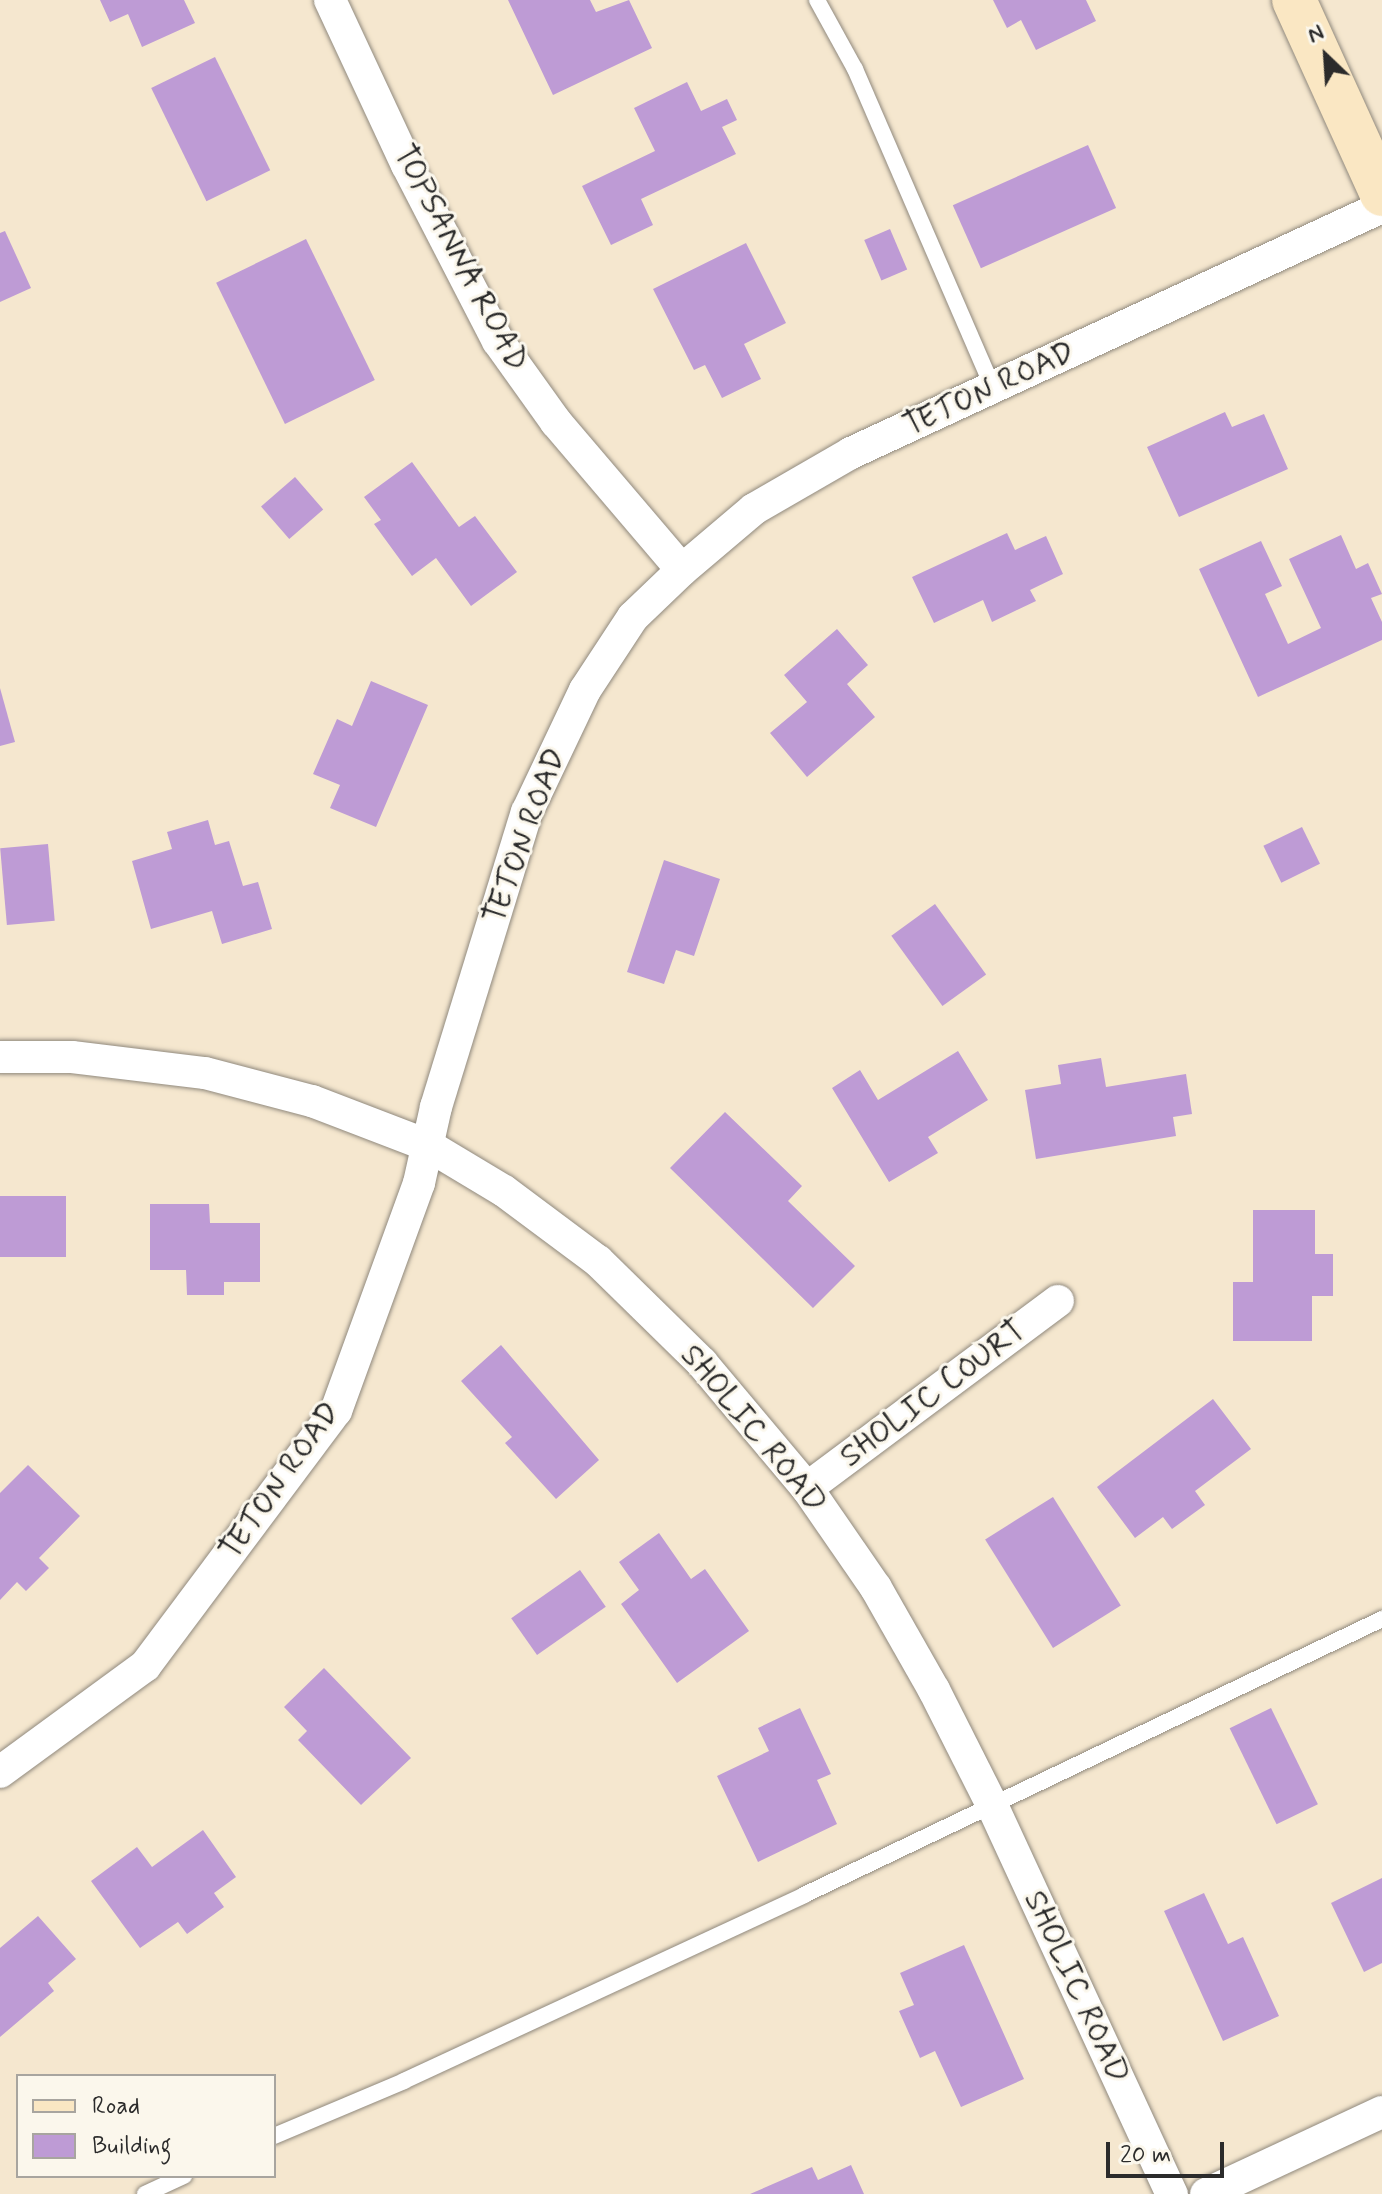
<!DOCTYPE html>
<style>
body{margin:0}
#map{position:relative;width:1382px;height:2194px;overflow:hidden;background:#f5e7cf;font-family:Mynerve,sans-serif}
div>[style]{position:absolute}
.building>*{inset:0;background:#be9bd5;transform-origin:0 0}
.roads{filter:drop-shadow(0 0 2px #90897d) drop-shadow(0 0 2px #90897d)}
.lane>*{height:16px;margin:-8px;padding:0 8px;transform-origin:8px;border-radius:8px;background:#fff}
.street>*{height:32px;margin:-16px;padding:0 16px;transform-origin:16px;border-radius:16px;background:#fff}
.secondary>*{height:44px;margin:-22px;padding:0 22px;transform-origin:22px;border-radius:22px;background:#fae7c3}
span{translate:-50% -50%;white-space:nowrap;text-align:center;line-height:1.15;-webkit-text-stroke:6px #fbf7ec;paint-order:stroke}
.street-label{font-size:32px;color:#2b2b2b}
.legend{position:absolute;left:16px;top:2074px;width:260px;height:104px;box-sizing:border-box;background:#fbf7ec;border:2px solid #a8a59f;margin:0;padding:10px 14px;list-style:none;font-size:24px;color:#2b2b2b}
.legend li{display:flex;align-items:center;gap:16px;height:40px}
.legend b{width:40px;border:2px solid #a8a59f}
.north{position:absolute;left:1286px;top:16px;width:80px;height:80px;-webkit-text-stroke:6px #fbf7ec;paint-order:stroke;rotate:335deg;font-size:22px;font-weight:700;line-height:32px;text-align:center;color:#2b2b2b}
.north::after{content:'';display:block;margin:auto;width:28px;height:36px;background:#2b2b2b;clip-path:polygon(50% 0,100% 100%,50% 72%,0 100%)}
.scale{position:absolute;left:1106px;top:2142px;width:118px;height:36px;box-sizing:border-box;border:4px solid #2b2b2b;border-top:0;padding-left:10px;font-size:24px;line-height:28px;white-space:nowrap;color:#2b2b2b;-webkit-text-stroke:6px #fbf7ec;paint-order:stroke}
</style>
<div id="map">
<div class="building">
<i style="clip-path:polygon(100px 0,184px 0,195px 23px,142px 47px,128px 14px,110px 22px)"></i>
<i style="clip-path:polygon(508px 0,590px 0,596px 12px,629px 0,652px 48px,553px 95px)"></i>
<i style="clip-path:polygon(993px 0,1086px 0,1096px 21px,1036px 50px,1021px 20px,1007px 28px)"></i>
<i style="left:215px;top:57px;width:126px;height:71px;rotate:64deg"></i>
<i style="clip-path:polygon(687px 82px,701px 111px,727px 99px,737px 120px,722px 127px,736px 154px,641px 199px,653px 225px,611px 245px,582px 186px,655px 151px,634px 108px)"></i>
<i style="left:1088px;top:145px;width:69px;height:148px;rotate:66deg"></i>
<i style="left:890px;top:229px;width:44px;height:28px;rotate:67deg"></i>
<i style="clip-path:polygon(5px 231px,31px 288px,0 302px,0 233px)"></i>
<i style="left:306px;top:239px;width:157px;height:100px;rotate:64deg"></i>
<i style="clip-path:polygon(746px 243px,786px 323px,744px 344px,761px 379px,722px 398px,705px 365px,694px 370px,653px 289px)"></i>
<i style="clip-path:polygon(1225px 412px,1232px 427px,1264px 414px,1288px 469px,1179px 517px,1147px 447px)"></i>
<i style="clip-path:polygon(412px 462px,459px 527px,475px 516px,517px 572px,471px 606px,436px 558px,412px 576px,374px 524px,381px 520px,364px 497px)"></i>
<i style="left:295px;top:477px;width:43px;height:45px;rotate:49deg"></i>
<i style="clip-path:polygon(1007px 533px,1015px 550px,1046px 536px,1063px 574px,1030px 590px,1036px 601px,992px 622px,983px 600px,934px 623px,912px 577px)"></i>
<i style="clip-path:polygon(1341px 535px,1356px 569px,1368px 563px,1382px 594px,1371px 598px,1382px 622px,1382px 640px,1258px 697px,1199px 569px,1261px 541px,1282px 586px,1265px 594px,1288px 644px,1321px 628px,1289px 559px)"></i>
<i style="clip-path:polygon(837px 629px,868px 665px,847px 684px,875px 717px,807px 777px,770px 733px,807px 702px,784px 675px)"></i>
<i style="clip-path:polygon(371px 681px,428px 705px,376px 827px,330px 808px,340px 785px,313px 774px,337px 719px,352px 726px)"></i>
<i style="clip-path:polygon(0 688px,15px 742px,0 746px)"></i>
<i style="clip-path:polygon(208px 820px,215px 845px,229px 841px,243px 886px,258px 882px,272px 929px,222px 944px,212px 911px,151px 929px,132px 861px,172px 849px,167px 832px)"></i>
<i style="left:1302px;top:827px;width:41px;height:43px;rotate:64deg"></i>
<i style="left:48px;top:844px;width:77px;height:48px;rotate:85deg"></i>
<i style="clip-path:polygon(664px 860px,720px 879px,694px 956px,676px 950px,664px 984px,627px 972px)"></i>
<i style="left:935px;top:904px;width:87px;height:54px;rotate:54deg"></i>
<i style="clip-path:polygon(958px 1051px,988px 1100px,928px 1137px,938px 1153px,889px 1182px,832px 1088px,860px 1070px,878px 1100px)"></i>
<i style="clip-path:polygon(1101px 1058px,1106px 1087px,1186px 1074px,1192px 1114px,1173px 1117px,1176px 1136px,1036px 1159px,1025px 1090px,1061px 1084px,1058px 1065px)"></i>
<i style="clip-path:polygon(725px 1112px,802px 1186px,788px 1201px,855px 1266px,813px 1308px,670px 1168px)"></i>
<i style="left:66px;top:1196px;width:61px;height:66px;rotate:90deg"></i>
<i style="clip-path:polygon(150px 1204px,209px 1204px,210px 1223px,260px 1223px,260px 1282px,224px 1282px,224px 1295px,187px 1295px,186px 1270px,150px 1270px)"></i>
<i style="clip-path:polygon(1253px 1210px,1315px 1210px,1315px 1254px,1333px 1254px,1333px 1296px,1312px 1296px,1312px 1341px,1233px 1341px,1233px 1282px,1253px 1282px)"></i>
<i style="clip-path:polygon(501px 1345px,599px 1460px,556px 1499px,505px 1443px,512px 1437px,461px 1381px)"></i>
<i style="clip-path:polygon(1213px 1399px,1251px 1449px,1195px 1491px,1205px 1505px,1172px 1529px,1163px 1517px,1135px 1538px,1097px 1487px)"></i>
<i style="clip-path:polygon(28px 1465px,80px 1516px,39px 1558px,49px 1568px,26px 1591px,17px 1582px,0 1600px,0 1493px)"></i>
<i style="left:1053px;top:1497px;width:128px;height:80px;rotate:58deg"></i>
<i style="clip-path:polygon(659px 1533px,691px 1579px,705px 1569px,749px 1631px,677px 1683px,621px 1604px,639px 1590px,619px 1562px)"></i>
<i style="left:580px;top:1570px;width:45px;height:84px;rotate:55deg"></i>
<i style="clip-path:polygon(324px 1668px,411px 1758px,361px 1805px,298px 1740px,307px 1731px,284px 1707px)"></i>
<i style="clip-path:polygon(800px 1708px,831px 1774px,817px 1780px,837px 1824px,758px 1862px,717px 1776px,769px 1751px,758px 1728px)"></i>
<i style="left:1271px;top:1708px;width:107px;height:46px;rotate:64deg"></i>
<i style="clip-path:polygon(203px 1830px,236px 1877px,214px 1893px,224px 1907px,187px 1934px,178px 1922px,140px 1948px,91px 1881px,137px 1847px,152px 1867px)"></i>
<i style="clip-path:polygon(1382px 1878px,1382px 1963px,1364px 1972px,1331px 1903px)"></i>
<i style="clip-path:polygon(1204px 1893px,1228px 1944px,1243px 1937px,1279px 2016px,1223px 2041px,1164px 1911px)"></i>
<i style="clip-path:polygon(38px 1916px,76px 1959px,48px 1983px,54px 1991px,0 2037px,0 1948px)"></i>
<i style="clip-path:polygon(964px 1945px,1024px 2079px,961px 2107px,935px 2051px,920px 2058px,899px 2011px,914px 2005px,900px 1973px)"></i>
<i style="clip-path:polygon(851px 2165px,864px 2194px,750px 2194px,812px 2167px,818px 2180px)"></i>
</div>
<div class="roads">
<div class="lane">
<i style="left:817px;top:0;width:79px;rotate:61.2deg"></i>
<i style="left:855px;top:69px;width:348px;rotate:66.6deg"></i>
<i style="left:274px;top:2136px;width:141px;rotate:-22.9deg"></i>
<i style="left:404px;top:2081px;width:441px;rotate:-24.9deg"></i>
<i style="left:804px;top:1895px;width:641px;rotate:-25.52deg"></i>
<i style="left:145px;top:2194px;width:43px;rotate:-24.8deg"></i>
</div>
<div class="street">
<i style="left:330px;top:0;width:182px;rotate:65deg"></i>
<i style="left:407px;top:165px;width:198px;rotate:62.7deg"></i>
<i style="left:498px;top:341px;width:100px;rotate:54.4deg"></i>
<i style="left:556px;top:422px;width:194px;rotate:49.6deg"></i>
<i style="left:0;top:1057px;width:72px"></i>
<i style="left:72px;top:1057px;width:134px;rotate:6.9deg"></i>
<i style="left:205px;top:1073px;width:111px;rotate:14.7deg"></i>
<i style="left:312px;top:1101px;width:125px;rotate:21deg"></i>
<i style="left:429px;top:1146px;width:87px;rotate:31deg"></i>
<i style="left:504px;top:1191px;width:117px;rotate:36.7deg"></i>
<i style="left:598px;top:1261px;width:146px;rotate:44.4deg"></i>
<i style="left:702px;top:1363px;width:163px;rotate:50deg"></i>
<i style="left:807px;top:1488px;width:121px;rotate:55.4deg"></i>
<i style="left:876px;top:1588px;width:117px;rotate:60.4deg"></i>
<i style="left:934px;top:1690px;width:129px;rotate:63.2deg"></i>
<i style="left:992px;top:1805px;width:429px;rotate:65.2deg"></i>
<i style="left:807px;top:1488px;width:313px;rotate:-36.7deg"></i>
<i style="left:0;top:1772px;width:180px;rotate:-36.2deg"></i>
<i style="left:145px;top:1666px;width:319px;rotate:-53.2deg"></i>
<i style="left:336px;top:1411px;width:243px;rotate:-70deg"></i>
<i style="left:419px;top:1183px;width:78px;rotate:-77.4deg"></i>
<i style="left:436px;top:1107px;width:309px;rotate:-72.9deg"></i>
<i style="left:527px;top:812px;width:135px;rotate:-64.6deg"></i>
<i style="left:585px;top:690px;width:87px;rotate:-56.7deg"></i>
<i style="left:633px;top:617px;width:68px;rotate:-43.8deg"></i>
<i style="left:682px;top:570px;width:94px;rotate:-40.3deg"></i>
<i style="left:754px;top:509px;width:112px;rotate:-30deg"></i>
<i style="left:851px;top:453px;width:585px;rotate:-24.86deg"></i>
<i style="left:1206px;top:2194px;width:194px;rotate:-25deg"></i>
</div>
<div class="secondary">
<i style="left:1294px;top:0;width:213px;rotate:65.6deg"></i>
</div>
</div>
<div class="street-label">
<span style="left:460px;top:258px;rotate:62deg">TOPSANNA ROAD</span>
<span style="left:989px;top:389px;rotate:-25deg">TETON ROAD</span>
<span style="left:525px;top:836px;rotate:-70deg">TETON ROAD</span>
<span style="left:933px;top:1394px;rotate:-37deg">SHOLIC COURT</span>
<span style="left:753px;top:1429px;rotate:50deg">SHOLIC ROAD</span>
<span style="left:280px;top:1481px;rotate:-55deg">TETON ROAD</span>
<span style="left:1076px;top:1987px;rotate:65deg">SHOLIC ROAD</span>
</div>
<ul class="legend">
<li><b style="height:10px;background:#fae7c3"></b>Road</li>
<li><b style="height:22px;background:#be9bd5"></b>Building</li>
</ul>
<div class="north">N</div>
<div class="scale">20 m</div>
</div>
